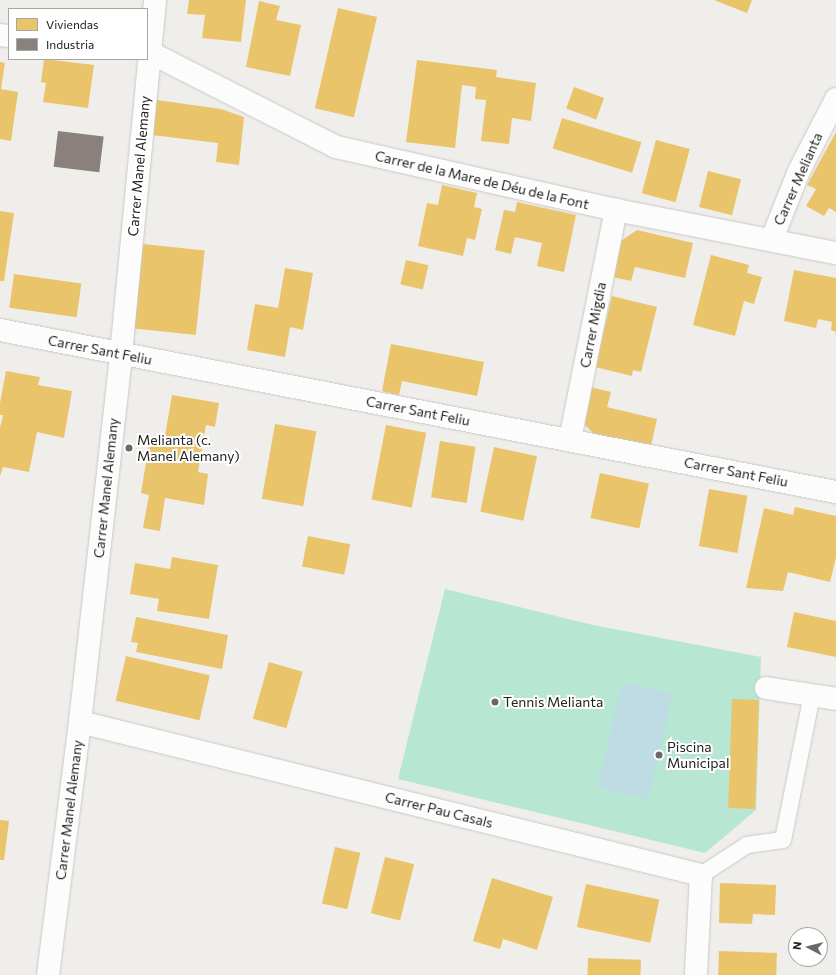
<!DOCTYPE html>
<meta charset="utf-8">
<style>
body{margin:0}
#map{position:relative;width:836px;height:975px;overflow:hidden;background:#f0eeeb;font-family:Commissioner,sans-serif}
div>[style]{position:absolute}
.pitch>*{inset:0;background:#b7e6d2}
.water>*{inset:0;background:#bfdbe3;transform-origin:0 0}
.homes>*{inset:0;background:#e9c46a;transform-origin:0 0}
.industry>*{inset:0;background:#8a817c;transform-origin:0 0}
.roads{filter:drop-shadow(0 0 1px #c9c8c7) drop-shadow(0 0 1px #c9c8c7)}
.service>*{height:16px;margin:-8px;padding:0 8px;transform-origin:8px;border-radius:8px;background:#fdfcfc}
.pedestrian>*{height:22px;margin:-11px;padding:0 11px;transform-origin:11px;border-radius:11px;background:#fdfcfc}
.minor>*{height:22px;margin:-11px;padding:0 11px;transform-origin:11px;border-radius:11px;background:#fdfcfc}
.dots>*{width:11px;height:11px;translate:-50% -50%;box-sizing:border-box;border:2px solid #fff;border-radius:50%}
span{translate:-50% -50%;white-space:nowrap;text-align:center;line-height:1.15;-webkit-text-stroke:4px #fff;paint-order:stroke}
.street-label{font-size:14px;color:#222}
.poi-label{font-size:14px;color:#222}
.left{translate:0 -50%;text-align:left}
.legend{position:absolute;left:8px;top:8px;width:140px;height:52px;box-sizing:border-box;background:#fff;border:1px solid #a7a7a7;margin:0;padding:5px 7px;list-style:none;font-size:12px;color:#222}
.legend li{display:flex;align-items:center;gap:8px;height:20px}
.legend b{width:20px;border:1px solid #a7a7a7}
.north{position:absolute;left:788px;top:927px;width:40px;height:40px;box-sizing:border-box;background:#fff;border:1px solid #a7a7a7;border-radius:50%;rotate:277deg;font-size:11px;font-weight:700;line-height:16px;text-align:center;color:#222}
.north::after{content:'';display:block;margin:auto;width:14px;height:18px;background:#6a6968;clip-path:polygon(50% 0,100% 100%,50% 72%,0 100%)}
</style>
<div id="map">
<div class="pitch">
<i style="clip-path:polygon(445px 589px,593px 625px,761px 657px,756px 810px,705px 853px,398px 779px)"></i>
</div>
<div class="water">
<i style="left:622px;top:682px;width:52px;height:108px;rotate:13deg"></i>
</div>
<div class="homes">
<i style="clip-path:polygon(189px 0,246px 0,241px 42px,202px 38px,205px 15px,187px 14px)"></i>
<i style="clip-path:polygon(714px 0,752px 0,747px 13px)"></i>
<i style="clip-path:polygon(259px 1px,280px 6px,276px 20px,301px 25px,290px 76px,246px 67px)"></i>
<i style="left:338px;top:8px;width:40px;height:103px;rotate:13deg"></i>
<i style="clip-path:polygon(44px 59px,94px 65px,88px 108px,43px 102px,46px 83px,41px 82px)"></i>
<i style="clip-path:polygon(417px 60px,497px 70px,496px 77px,536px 83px,531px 121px,512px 118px,509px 144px,481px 141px,486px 100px,475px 99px,476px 87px,462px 85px,455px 148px,406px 142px)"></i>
<i style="clip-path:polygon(0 62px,5px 63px,1px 89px,18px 92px,11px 141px,0 139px)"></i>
<i style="left:574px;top:87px;width:32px;height:23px;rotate:20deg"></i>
<i style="clip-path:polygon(157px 100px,221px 109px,244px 117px,239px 165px,216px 162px,218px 143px,152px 135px)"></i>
<i style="left:562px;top:118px;width:83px;height:32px;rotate:17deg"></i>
<i style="clip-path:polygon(836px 132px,836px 212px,829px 208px,824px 216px,806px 206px,816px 189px,807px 185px)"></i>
<i style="left:656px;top:140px;width:35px;height:55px;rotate:15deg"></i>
<i style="left:708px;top:171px;width:34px;height:37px;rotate:14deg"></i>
<i style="clip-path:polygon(442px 185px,477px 193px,474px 207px,482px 209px,475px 240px,467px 238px,463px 256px,418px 246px,427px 203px,438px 205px)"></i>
<i style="clip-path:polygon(517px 202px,576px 215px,564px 272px,537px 266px,542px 243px,515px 237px,511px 254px,495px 250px,504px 210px,515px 212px)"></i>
<i style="clip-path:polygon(0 211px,14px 213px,4px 281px,0 281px)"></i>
<i style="clip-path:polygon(637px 230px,693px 243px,685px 278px,635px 267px,631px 281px,612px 277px,621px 241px)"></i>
<i style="left:143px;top:244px;width:62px;height:85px;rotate:6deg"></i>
<i style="clip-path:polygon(711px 255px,749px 265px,747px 273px,762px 277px,754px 304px,744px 301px,735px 336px,693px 325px)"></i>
<i style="left:406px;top:260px;width:23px;height:25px;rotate:13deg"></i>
<i style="clip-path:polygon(285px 268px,313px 273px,303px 330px,290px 327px,285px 357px,247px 350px,255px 304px,278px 308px)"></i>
<i style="clip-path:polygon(794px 270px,836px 278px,836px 332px,831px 330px,832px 322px,818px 319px,816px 328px,784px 321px)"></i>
<i style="left:14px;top:274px;width:68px;height:34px;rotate:8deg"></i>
<i style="clip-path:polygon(612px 296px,657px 307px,641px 372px,633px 370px,632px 376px,595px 367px)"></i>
<i style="clip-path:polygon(391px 344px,484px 362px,477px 396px,402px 381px,399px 395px,382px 391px)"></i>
<i style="clip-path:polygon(6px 371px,40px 377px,38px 385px,72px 391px,64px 438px,37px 432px,29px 472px,3px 467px,0 476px,0 428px,3px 415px,0 415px,0 403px)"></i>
<i style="clip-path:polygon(590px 387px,611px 392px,607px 407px,657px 419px,650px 450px,598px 438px,582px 422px)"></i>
<i style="clip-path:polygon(172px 395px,219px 403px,215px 427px,206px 425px,198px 472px,208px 474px,204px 505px,165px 498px,160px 531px,143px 528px,149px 495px,141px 493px,150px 438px,164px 441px)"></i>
<i style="left:275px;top:424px;width:42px;height:76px;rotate:10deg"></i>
<i style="left:386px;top:425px;width:41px;height:76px;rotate:11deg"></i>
<i style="left:440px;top:441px;width:36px;height:57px;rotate:9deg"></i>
<i style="left:494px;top:447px;width:44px;height:66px;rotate:12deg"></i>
<i style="left:600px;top:473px;width:50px;height:46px;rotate:12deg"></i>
<i style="left:709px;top:489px;width:39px;height:58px;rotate:10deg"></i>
<i style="clip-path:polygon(795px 507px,836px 516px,836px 557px,830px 582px,788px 572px,783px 591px,746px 588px,764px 508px,793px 515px)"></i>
<i style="left:308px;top:536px;width:43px;height:31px;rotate:11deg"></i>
<i style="clip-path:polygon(172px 557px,218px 565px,209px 619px,157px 611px,159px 599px,130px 594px,135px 563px,170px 569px)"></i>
<i style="clip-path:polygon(794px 612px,836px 621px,836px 657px,787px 647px)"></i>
<i style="clip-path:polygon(136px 617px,228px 635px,222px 669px,136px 652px,138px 643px,131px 642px)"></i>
<i style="left:126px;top:656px;width:86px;height:46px;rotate:13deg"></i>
<i style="left:269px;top:662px;width:35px;height:59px;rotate:16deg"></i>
<i style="left:732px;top:699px;width:27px;height:109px;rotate:2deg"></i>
<i style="clip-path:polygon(0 820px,9px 821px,4px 860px,0 860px)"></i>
<i style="left:335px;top:847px;width:26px;height:58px;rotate:13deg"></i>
<i style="left:385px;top:857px;width:30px;height:58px;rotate:14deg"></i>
<i style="clip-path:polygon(492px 878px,553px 897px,537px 950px,503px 939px,500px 949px,473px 941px)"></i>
<i style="clip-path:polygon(720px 883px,776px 885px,775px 915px,753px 914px,752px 924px,719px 923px)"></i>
<i style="left:586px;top:884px;width:75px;height:44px;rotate:12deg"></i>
<i style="left:719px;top:951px;width:58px;height:24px;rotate:2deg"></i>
<i style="left:588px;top:958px;width:53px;height:17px;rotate:2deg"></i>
</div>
<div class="industry">
<i style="left:58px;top:131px;width:46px;height:36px;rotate:7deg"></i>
</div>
<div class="roads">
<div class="service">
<i style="left:701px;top:875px;width:55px;rotate:-33.1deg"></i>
<i style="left:747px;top:845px;width:36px;rotate:-8deg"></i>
<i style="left:783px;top:840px;width:148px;rotate:-78.7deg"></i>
</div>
<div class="pedestrian">
<i style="left:766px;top:688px;width:71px;rotate:8.9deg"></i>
</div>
<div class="minor">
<i style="left:0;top:35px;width:9px;rotate:6deg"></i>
<i style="left:147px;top:51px;width:212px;rotate:26.9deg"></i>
<i style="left:336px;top:147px;width:287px;rotate:12.7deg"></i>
<i style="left:616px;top:210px;width:224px;rotate:11.1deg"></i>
<i style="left:772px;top:239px;width:73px;rotate:-68.3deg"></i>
<i style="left:799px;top:171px;width:81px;rotate:-62.8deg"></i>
<i style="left:0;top:330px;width:852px;rotate:10.97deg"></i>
<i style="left:570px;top:440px;width:235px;rotate:-78.7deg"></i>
<i style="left:80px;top:722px;width:640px;rotate:13.84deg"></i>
<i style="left:701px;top:875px;width:100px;rotate:92.9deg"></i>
<i style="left:48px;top:975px;width:255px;rotate:-82.8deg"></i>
<i style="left:80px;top:722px;width:370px;rotate:-83.6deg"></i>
<i style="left:121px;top:354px;width:356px;rotate:-84.5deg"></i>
</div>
</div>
<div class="dots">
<i style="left:129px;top:448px;background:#6a6968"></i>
<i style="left:495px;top:702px;background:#6a6968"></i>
<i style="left:659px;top:755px;background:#6a6968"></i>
</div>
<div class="street-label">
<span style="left:139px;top:166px;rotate:-85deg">Carrer Manel Alemany</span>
<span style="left:798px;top:179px;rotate:-66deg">Carrer Melianta</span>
<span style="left:482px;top:180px;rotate:13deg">Carrer de la Mare de Déu de la Font</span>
<span style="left:593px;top:325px;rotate:-79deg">Carrer Migdia</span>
<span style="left:100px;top:350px;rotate:11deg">Carrer Sant Feliu</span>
<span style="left:418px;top:411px;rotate:11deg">Carrer Sant Feliu</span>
<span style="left:736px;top:472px;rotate:11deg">Carrer Sant Feliu</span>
<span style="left:106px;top:488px;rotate:-84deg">Carrer Manel Alemany</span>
<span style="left:69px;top:810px;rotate:-83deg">Carrer Manel Alemany</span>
<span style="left:439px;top:810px;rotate:14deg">Carrer Pau Casals</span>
</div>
<div class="poi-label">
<span class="left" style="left:137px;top:448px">Melianta (c.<br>Manel Alemany)</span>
<span class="left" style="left:503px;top:702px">Tennis Melianta</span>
<span class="left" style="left:667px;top:755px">Piscina<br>Municipal</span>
</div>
<ul class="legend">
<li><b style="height:11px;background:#e9c46a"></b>Viviendas</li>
<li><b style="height:11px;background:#8a817c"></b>Industria</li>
</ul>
<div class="north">N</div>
</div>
